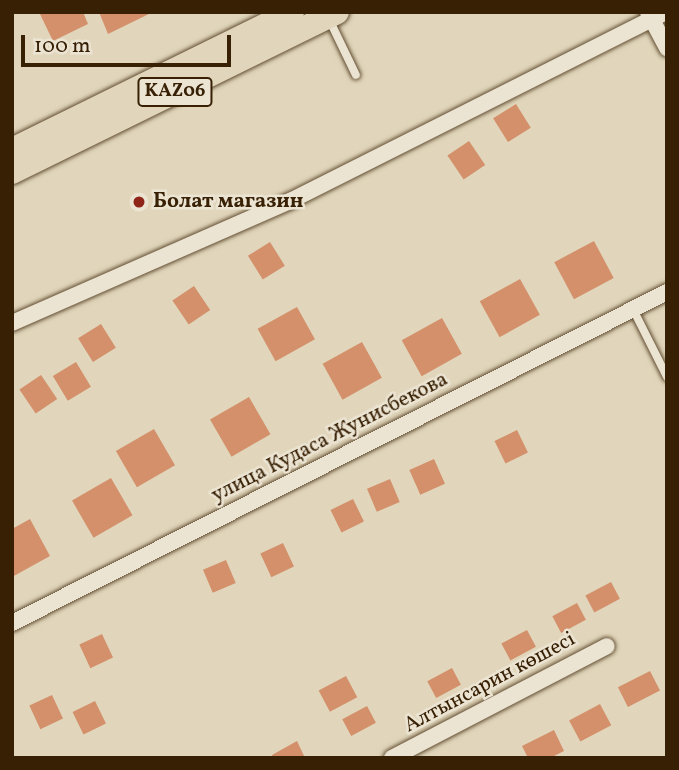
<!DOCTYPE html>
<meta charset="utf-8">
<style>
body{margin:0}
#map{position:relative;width:679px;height:770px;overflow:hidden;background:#e1d6bb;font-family:Vollkorn,serif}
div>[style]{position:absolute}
.building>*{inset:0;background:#d3906b;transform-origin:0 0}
.roads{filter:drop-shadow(0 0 2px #624e32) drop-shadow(0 0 2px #624e32)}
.service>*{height:8px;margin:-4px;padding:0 4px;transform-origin:4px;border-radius:4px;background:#ece4d3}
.minor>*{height:16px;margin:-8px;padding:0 8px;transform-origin:8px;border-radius:8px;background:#ece4d3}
.primary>*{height:24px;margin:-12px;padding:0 12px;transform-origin:12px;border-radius:12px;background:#e1d6bb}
.dots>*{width:19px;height:19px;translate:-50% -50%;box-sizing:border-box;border:4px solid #ece4d3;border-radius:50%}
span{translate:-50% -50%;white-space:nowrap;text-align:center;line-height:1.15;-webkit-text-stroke:5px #ece4d3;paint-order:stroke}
.shield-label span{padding:2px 5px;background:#ece4d3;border:2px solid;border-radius:5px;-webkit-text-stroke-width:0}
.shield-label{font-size:19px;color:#372004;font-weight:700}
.poi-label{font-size:21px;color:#372004;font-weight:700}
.left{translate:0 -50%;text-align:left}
.street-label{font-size:21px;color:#372004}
.frame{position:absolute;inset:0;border:14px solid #372004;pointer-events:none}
.scale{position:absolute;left:21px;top:35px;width:210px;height:32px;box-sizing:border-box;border:4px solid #372004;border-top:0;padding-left:9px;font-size:21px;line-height:24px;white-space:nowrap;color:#372004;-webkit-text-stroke:5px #ece4d3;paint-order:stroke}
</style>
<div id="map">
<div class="building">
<i style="clip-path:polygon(39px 12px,83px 12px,88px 24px,53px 41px)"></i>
<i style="clip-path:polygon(99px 12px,153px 12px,108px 34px)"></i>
<i style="left:516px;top:104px;width:28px;height:27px;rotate:58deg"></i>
<i style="left:469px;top:141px;width:29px;height:26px;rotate:56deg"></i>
<i style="left:594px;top:241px;width:42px;height:45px;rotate:62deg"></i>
<i style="left:270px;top:242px;width:28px;height:26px;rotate:58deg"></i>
<i style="left:520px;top:279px;width:41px;height:46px;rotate:61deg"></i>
<i style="left:194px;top:286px;width:29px;height:26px;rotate:56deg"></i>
<i style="left:297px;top:307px;width:37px;height:45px;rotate:61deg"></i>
<i style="left:442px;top:318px;width:41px;height:46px;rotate:61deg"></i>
<i style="left:101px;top:324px;width:28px;height:27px;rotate:58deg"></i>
<i style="left:362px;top:342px;width:41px;height:45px;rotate:61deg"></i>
<i style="left:76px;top:362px;width:29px;height:27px;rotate:59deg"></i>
<i style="left:41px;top:375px;width:29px;height:26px;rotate:56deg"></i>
<i style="left:249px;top:397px;width:43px;height:45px;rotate:60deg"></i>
<i style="left:154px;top:429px;width:42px;height:44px;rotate:60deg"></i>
<i style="left:517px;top:430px;width:25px;height:25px;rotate:64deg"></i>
<i style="left:434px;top:459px;width:27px;height:27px;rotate:66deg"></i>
<i style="left:111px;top:478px;width:43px;height:45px;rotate:60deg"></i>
<i style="left:390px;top:479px;width:25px;height:25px;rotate:67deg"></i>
<i style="left:353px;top:499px;width:25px;height:25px;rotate:64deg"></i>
<i style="clip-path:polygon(30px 519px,50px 556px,12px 577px,12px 529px)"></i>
<i style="left:283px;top:543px;width:26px;height:25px;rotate:65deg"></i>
<i style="left:226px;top:560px;width:25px;height:25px;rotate:67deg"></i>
<i style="left:611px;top:582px;width:19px;height:29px;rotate:62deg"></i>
<i style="left:577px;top:603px;width:19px;height:28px;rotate:62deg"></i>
<i style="left:527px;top:630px;width:19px;height:29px;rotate:62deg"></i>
<i style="left:102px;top:634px;width:26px;height:25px;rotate:65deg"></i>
<i style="left:452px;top:668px;width:19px;height:28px;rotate:62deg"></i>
<i style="left:650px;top:671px;width:22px;height:36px;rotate:63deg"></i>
<i style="left:346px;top:676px;width:24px;height:31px;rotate:62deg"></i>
<i style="left:52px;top:695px;width:26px;height:25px;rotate:65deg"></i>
<i style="left:95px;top:701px;width:25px;height:25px;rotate:64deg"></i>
<i style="left:600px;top:704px;width:24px;height:35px;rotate:62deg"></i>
<i style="left:367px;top:706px;width:19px;height:28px;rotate:62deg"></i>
<i style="clip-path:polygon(554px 730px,564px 751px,550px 758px,528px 758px,522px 746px)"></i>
<i style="clip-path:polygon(297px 741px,305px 758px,273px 758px,272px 755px)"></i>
</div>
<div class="roads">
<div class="service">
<i style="left:329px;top:19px;width:62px;rotate:64.3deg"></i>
<i style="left:633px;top:309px;width:76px;rotate:63.4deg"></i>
</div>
<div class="minor">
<i style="left:648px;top:12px;width:41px;rotate:62.2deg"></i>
<i style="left:12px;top:323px;width:304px;rotate:-23.7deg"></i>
<i style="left:290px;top:201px;width:421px;rotate:-26.7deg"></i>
<i style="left:12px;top:623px;width:734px;rotate:-26.81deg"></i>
<i style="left:392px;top:758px;width:242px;rotate:-27.5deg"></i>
</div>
<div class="primary">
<i style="left:12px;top:150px;width:312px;rotate:-26.2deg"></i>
<i style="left:12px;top:172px;width:362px;rotate:-26.2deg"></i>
</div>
</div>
<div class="dots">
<i style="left:139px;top:202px;background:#8f2418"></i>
</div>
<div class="shield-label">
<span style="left:175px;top:92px">KАZ06</span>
</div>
<div class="poi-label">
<span class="left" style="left:153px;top:202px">Болат магазин</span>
</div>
<div class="street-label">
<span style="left:330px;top:438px;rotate:-27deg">улица Кудаса Жунисбекова</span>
<span style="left:490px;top:683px;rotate:-28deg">Алтынсарин көшесі</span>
</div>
<div class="frame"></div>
<div class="scale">100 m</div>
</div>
